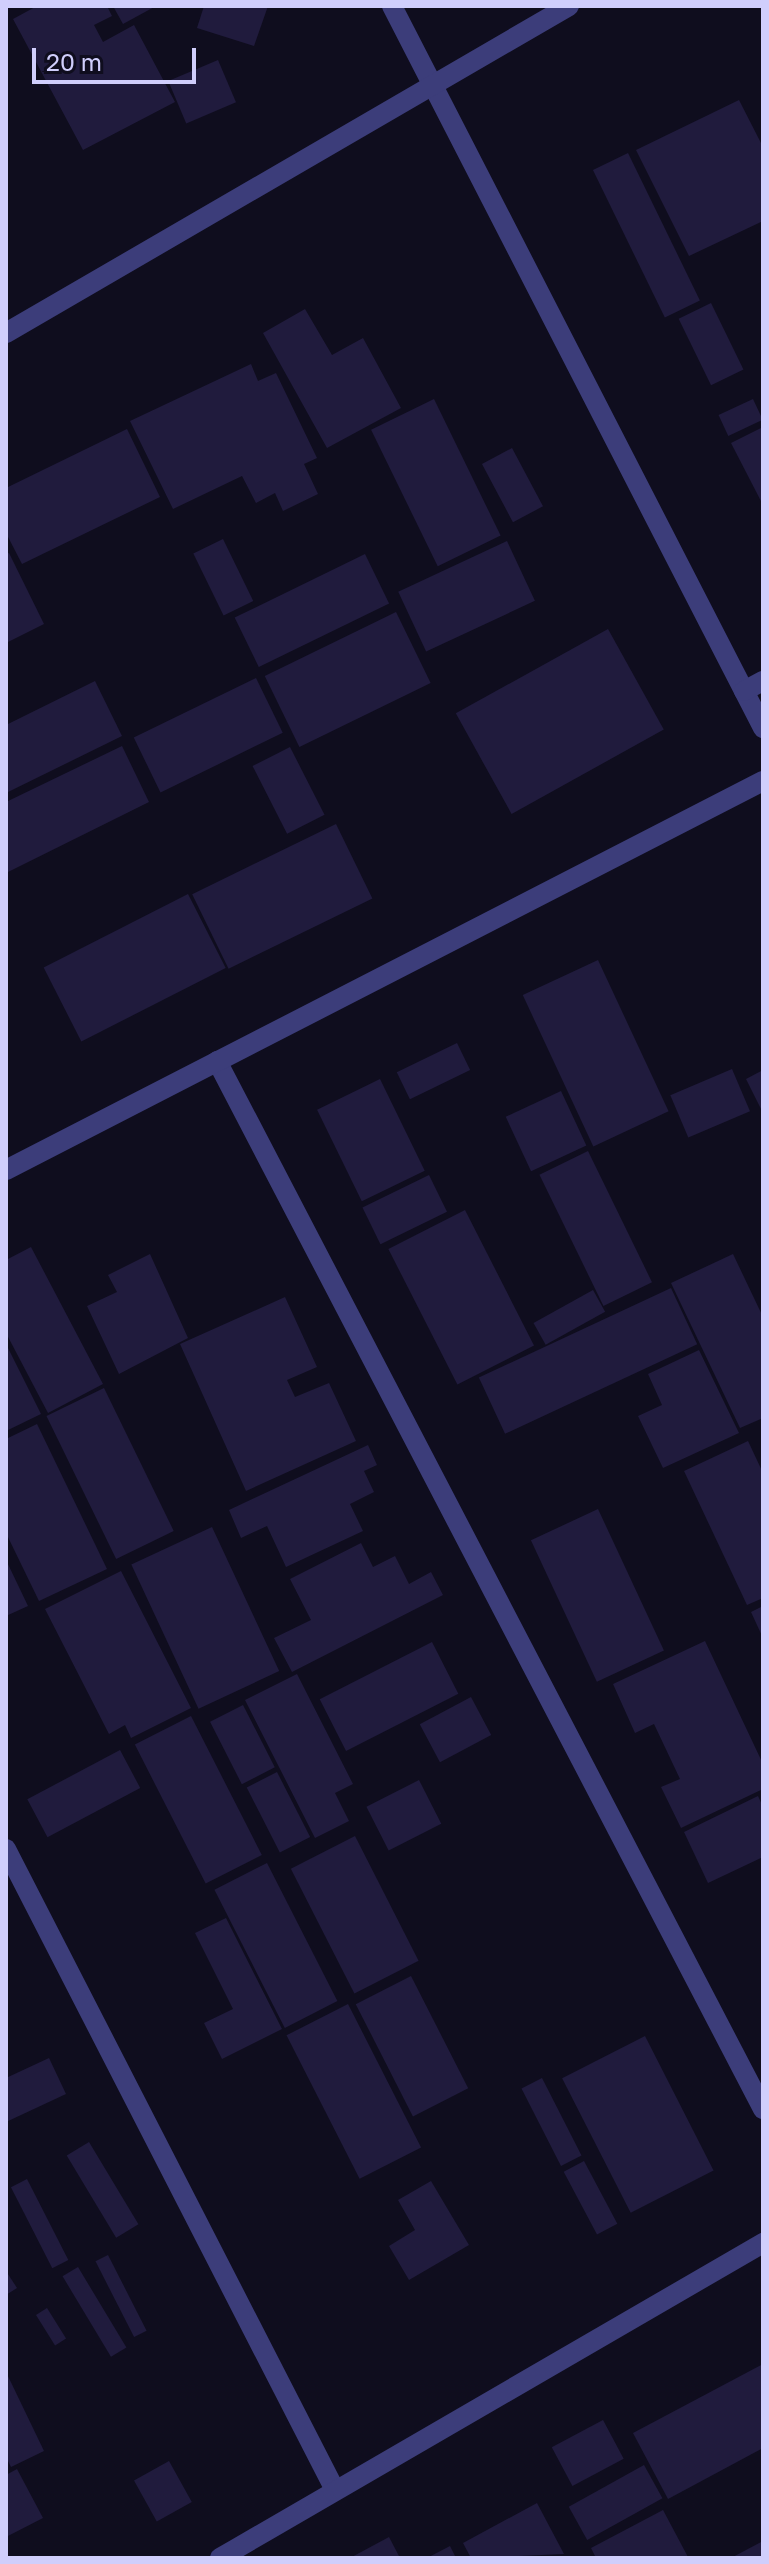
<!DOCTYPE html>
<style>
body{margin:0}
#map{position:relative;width:769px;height:2564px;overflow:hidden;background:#0f0d1e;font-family:"Golos Text",sans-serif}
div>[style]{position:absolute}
.building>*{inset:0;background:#201b3d;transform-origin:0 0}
.minor>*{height:20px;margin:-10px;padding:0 10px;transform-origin:10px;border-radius:10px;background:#3c3d7a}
span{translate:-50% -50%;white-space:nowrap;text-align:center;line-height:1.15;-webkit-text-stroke:8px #0f0d1e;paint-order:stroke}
.frame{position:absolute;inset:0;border:8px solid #d0cefc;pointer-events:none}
.scale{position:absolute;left:32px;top:48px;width:164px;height:36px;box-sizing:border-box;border:4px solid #d0cefc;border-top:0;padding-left:10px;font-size:24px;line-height:28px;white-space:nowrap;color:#d0cefc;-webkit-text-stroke:6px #0f0d1e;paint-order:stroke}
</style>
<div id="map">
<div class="building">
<i style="clip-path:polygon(37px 6px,107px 6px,112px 16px,94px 25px,103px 42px,134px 25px,175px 102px,83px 150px,13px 19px)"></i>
<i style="clip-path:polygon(113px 6px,156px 6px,123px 24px)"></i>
<i style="clip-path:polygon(204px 6px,268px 6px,254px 46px,197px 28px)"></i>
<i style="left:218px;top:60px;width:46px;height:54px;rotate:67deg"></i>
<i style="clip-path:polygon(739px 100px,763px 147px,763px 221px,689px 256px,636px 150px)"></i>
<i style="left:628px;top:153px;width:164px;height:39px;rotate:64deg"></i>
<i style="left:711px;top:303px;width:74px;height:36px;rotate:64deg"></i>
<i style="clip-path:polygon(305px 309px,332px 355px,363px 338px,401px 408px,327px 448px,263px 333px)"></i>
<i style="clip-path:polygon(251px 364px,258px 381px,276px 373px,317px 458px,304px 464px,318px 494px,283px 511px,275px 493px,256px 503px,242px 476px,173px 509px,130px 421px)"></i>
<i style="left:434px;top:399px;width:152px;height:70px;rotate:64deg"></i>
<i style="left:753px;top:399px;width:23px;height:38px;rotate:65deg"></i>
<i style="clip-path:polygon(763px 427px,763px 505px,731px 443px)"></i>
<i style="clip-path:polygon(127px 429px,160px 497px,22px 564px,6px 533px,6px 488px)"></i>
<i style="left:512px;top:448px;width:66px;height:34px;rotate:62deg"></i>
<i style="left:223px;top:539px;width:69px;height:33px;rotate:64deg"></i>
<i style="left:507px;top:541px;width:66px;height:120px;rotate:65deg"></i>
<i style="clip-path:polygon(9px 553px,44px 624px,6px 643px,6px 554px)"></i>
<i style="left:365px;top:554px;width:55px;height:145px;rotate:64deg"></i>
<i style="left:396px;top:612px;width:79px;height:146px;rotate:64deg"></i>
<i style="left:608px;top:629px;width:115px;height:174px;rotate:61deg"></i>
<i style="left:256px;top:678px;width:61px;height:136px;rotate:64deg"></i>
<i style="clip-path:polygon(95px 681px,122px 736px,6px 793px,6px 725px)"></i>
<i style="clip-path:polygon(122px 746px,149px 802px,6px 873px,6px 802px)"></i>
<i style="left:290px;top:747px;width:76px;height:42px;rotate:63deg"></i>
<i style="left:336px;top:824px;width:83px;height:160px;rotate:64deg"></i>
<i style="left:188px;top:894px;width:83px;height:162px;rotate:63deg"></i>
<i style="left:598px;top:960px;width:167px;height:83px;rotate:65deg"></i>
<i style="left:457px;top:1043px;width:30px;height:67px;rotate:64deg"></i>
<i style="left:732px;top:1069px;width:46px;height:67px;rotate:67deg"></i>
<i style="clip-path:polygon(763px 1070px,763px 1113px,746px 1079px)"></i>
<i style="left:380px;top:1079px;width:102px;height:70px;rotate:64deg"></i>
<i style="left:561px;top:1091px;width:60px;height:61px;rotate:65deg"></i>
<i style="left:588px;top:1151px;width:146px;height:54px;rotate:64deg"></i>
<i style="left:429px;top:1175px;width:41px;height:74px;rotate:64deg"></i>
<i style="left:465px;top:1210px;width:152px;height:86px;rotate:63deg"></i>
<i style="clip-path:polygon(31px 1247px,103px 1384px,48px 1413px,6px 1333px,6px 1260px)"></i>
<i style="clip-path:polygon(150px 1254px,188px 1338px,119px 1374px,87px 1306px,117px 1292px,108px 1275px)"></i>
<i style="clip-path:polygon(733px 1254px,763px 1317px,763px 1418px,740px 1428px,671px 1283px)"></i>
<i style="left:671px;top:1288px;width:62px;height:212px;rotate:65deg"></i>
<i style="left:593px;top:1290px;width:25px;height:68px;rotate:61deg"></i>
<i style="clip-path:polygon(285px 1297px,317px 1367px,287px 1380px,295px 1397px,329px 1383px,356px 1441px,246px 1491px,180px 1344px)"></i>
<i style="clip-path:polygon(6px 1344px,41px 1414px,6px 1431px)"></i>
<i style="clip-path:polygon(699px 1350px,739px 1433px,663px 1468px,638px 1416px,662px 1405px,648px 1374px)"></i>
<i style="left:104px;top:1388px;width:159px;height:64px;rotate:64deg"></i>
<i style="clip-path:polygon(37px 1424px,107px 1569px,39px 1601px,6px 1533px,6px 1439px)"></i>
<i style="clip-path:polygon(748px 1441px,763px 1473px,763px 1598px,747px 1605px,684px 1471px)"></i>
<i style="clip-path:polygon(368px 1445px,377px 1465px,364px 1471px,374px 1492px,350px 1504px,363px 1531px,286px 1567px,267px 1526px,241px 1538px,229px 1510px)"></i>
<i style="left:598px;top:1509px;width:156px;height:74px;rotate:65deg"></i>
<i style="left:212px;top:1527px;width:159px;height:89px;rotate:65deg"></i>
<i style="clip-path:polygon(361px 1543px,373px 1567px,395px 1556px,409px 1584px,431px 1572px,443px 1595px,292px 1672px,274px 1638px,311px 1620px,290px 1579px)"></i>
<i style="clip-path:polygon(6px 1560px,28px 1606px,6px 1616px)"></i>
<i style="clip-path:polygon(121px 1571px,191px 1708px,131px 1738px,125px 1725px,109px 1734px,45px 1609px)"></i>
<i style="clip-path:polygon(763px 1606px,763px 1638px,751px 1612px)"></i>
<i style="clip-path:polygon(705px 1641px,763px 1764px,763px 1789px,681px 1828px,661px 1787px,680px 1779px,654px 1724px,635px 1733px,613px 1684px)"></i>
<i style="left:432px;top:1642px;width:58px;height:126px;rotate:63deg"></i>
<i style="clip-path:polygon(297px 1674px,353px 1784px,335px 1793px,349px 1821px,315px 1838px,245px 1700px)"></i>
<i style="left:471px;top:1697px;width:43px;height:58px;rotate:62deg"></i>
<i style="left:243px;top:1705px;width:70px;height:37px;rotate:63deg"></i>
<i style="left:191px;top:1716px;width:156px;height:63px;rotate:63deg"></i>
<i style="left:120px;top:1750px;width:43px;height:105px;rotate:62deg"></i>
<i style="left:277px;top:1772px;width:73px;height:34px;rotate:63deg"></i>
<i style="left:419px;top:1780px;width:49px;height:59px;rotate:63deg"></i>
<i style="clip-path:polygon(758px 1796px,763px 1807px,763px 1857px,708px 1883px,684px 1832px)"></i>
<i style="left:355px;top:1836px;width:140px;height:72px;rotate:63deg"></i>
<i style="left:267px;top:1863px;width:155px;height:59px;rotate:63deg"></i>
<i style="clip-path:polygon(226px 1918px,282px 2029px,222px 2059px,204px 2023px,233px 2009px,195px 1933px)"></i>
<i style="left:411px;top:1976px;width:126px;height:62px;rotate:63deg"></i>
<i style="left:348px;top:2004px;width:161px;height:69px;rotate:63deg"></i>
<i style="left:645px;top:2036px;width:151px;height:93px;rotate:63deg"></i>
<i style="clip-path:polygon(49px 2058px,66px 2094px,6px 2122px,6px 2078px)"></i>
<i style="left:542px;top:2078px;width:87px;height:23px;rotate:63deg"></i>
<i style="left:89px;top:2142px;width:96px;height:26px;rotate:59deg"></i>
<i style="left:584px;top:2161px;width:71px;height:23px;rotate:62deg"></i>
<i style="left:27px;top:2179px;width:91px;height:18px;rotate:63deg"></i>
<i style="clip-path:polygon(431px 2181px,469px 2245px,409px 2280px,389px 2246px,415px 2230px,398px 2200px)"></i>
<i style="left:108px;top:2255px;width:85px;height:14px;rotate:63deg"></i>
<i style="left:78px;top:2267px;width:94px;height:18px;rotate:59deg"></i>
<i style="clip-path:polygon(6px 2271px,17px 2288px,6px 2295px)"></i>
<i style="left:47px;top:2308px;width:36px;height:13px;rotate:58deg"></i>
<i style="clip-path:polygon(763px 2364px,763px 2448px,668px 2499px,633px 2433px)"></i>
<i style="clip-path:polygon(6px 2372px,44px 2451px,11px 2467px,6px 2457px)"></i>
<i style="left:603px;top:2420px;width:44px;height:58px;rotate:62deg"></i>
<i style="left:169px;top:2461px;width:47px;height:40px;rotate:61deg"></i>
<i style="left:644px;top:2465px;width:38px;height:86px;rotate:61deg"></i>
<i style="clip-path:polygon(17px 2469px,43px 2518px,6px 2537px,6px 2475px)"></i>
<i style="clip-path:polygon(537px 2503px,564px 2554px,471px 2558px,463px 2543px)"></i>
<i style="clip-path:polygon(663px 2510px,688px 2557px,596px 2558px,591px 2548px)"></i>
<i style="clip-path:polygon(389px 2537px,400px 2558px,350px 2558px)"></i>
<i style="clip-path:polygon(763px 2541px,763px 2558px,731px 2558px)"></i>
<i style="clip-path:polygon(450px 2546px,456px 2558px,427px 2558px)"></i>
</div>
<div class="minor">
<i style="left:392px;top:6px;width:812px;rotate:62.8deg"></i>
<i style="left:6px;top:333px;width:651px;rotate:-30.15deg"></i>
<i style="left:744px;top:691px;width:21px;rotate:-28deg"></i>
<i style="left:217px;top:1061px;width:1182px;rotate:62.48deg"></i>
<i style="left:6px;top:1170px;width:851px;rotate:-27.2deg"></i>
<i style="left:6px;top:1849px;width:721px;rotate:62.83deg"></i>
<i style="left:220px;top:2558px;width:628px;rotate:-30.12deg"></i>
</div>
<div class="frame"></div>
<div class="scale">20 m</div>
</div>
